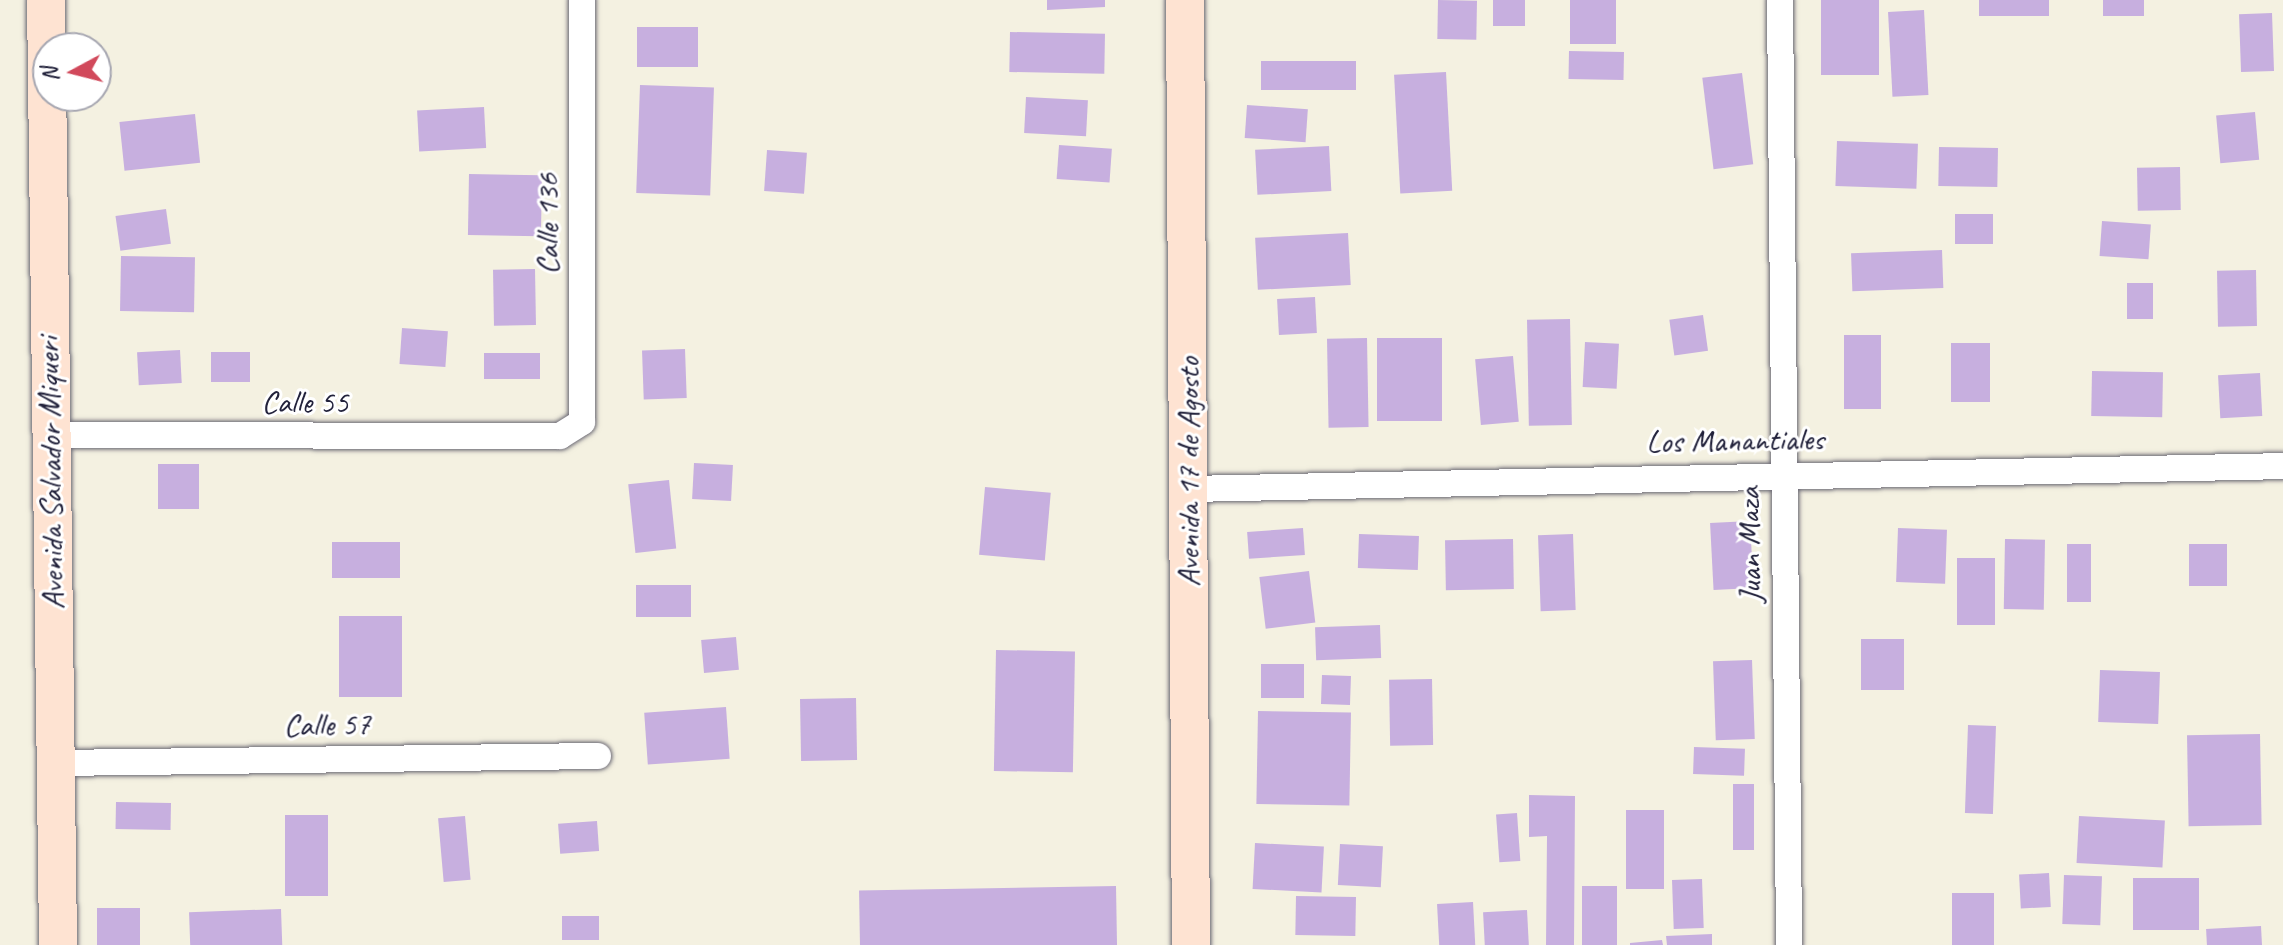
<!DOCTYPE html>
<style>
body{margin:0}
#map{position:relative;width:2283px;height:945px;overflow:hidden;background:#f4f1e1;font-family:Caveat,sans-serif}
div>[style]{position:absolute}
.building>*{inset:0;background:#c7afdf;transform-origin:0 0}
.roads{filter:drop-shadow(0 0 2px #6c6a75) drop-shadow(0 0 2px #6c6a75)}
.street>*{height:26px;margin:-13px;padding:0 13px;transform-origin:13px;border-radius:13px;background:#fff}
.secondary>*{height:38px;margin:-19px;padding:0 19px;transform-origin:19px;border-radius:19px;background:#fee3d2}
span{translate:-50% -50%;white-space:nowrap;text-align:center;line-height:1.15;-webkit-text-stroke:6px #fff;paint-order:stroke}
.street-label{font-size:32px;color:#22223b}
.north{position:absolute;left:32px;top:32px;width:80px;height:80px;box-sizing:border-box;background:#fff;border:2px solid #a7a7b1;border-radius:50%;rotate:263deg;font-size:22px;font-weight:700;line-height:32px;text-align:center;color:#22223b}
.north::after{content:'';display:block;margin:auto;width:28px;height:36px;background:#d1495b;clip-path:polygon(50% 0,100% 100%,50% 72%,0 100%)}
</style>
<div id="map">
<div class="building">
<i style="clip-path:polygon(1047px 0,1105px 0,1105px 7px,1047px 10px)"></i>
<i style="left:1438px;top:0;width:39px;height:39px;rotate:1deg"></i>
<i style="left:1493px;top:0;width:32px;height:26px"></i>
<i style="left:1570px;top:0;width:46px;height:44px"></i>
<i style="left:1821px;top:0;width:58px;height:75px"></i>
<i style="left:1979px;top:0;width:70px;height:16px"></i>
<i style="left:2103px;top:0;width:41px;height:16px"></i>
<i style="left:1924px;top:10px;width:85px;height:36px;rotate:87deg"></i>
<i style="left:2272px;top:13px;width:58px;height:33px;rotate:88deg"></i>
<i style="left:698px;top:27px;width:40px;height:61px;rotate:90deg"></i>
<i style="left:1010px;top:32px;width:95px;height:40px;rotate:1deg"></i>
<i style="left:1569px;top:51px;width:55px;height:28px;rotate:1deg"></i>
<i style="left:1261px;top:61px;width:95px;height:29px"></i>
<i style="left:1446px;top:72px;width:119px;height:52px;rotate:87deg"></i>
<i style="left:1742px;top:73px;width:92px;height:40px;rotate:83deg"></i>
<i style="left:640px;top:85px;width:74px;height:108px;rotate:2deg"></i>
<i style="left:1026px;top:97px;width:62px;height:36px;rotate:3deg"></i>
<i style="left:1247px;top:105px;width:61px;height:33px;rotate:4deg"></i>
<i style="left:484px;top:107px;width:41px;height:67px;rotate:87deg"></i>
<i style="left:2255px;top:112px;width:48px;height:39px;rotate:85deg"></i>
<i style="left:195px;top:114px;width:49px;height:76px;rotate:84deg"></i>
<i style="left:1837px;top:141px;width:81px;height:45px;rotate:2deg"></i>
<i style="left:1059px;top:145px;width:53px;height:34px;rotate:4deg"></i>
<i style="left:1329px;top:146px;width:45px;height:74px;rotate:87deg"></i>
<i style="left:1939px;top:147px;width:59px;height:39px;rotate:1deg"></i>
<i style="left:767px;top:150px;width:40px;height:41px;rotate:4deg"></i>
<i style="left:2180px;top:167px;width:43px;height:43px;rotate:89deg"></i>
<i style="left:469px;top:174px;width:73px;height:61px;rotate:1deg"></i>
<i style="left:166px;top:209px;width:35px;height:51px;rotate:82deg"></i>
<i style="left:1993px;top:214px;width:30px;height:38px;rotate:90deg"></i>
<i style="left:2102px;top:221px;width:49px;height:35px;rotate:4deg"></i>
<i style="left:1348px;top:233px;width:52px;height:93px;rotate:87deg"></i>
<i style="left:1942px;top:250px;width:38px;height:91px;rotate:88deg"></i>
<i style="left:121px;top:256px;width:74px;height:55px;rotate:1deg"></i>
<i style="left:535px;top:269px;width:56px;height:42px;rotate:89deg"></i>
<i style="left:2256px;top:270px;width:56px;height:39px;rotate:89deg"></i>
<i style="left:2127px;top:283px;width:26px;height:36px"></i>
<i style="left:1315px;top:297px;width:36px;height:38px;rotate:87deg"></i>
<i style="left:1703px;top:315px;width:36px;height:34px;rotate:82deg"></i>
<i style="left:1570px;top:319px;width:106px;height:43px;rotate:89deg"></i>
<i style="left:402px;top:328px;width:46px;height:36px;rotate:4deg"></i>
<i style="left:1844px;top:335px;width:37px;height:74px"></i>
<i style="left:1367px;top:338px;width:89px;height:40px;rotate:89deg"></i>
<i style="left:1442px;top:338px;width:83px;height:65px;rotate:90deg"></i>
<i style="left:1585px;top:342px;width:34px;height:45px;rotate:3deg"></i>
<i style="left:1951px;top:343px;width:39px;height:59px"></i>
<i style="left:685px;top:349px;width:49px;height:43px;rotate:88deg"></i>
<i style="left:180px;top:350px;width:33px;height:43px;rotate:87deg"></i>
<i style="left:211px;top:352px;width:39px;height:30px"></i>
<i style="left:484px;top:353px;width:56px;height:26px"></i>
<i style="left:1513px;top:356px;width:66px;height:38px;rotate:85deg"></i>
<i style="left:2092px;top:371px;width:71px;height:45px;rotate:1deg"></i>
<i style="left:2260px;top:373px;width:43px;height:42px;rotate:87deg"></i>
<i style="left:694px;top:463px;width:39px;height:36px;rotate:3deg"></i>
<i style="left:158px;top:464px;width:41px;height:45px"></i>
<i style="left:669px;top:480px;width:69px;height:41px;rotate:84deg"></i>
<i style="left:985px;top:487px;width:66px;height:68px;rotate:5deg"></i>
<i style="left:1750px;top:521px;width:67px;height:40px;rotate:87deg"></i>
<i style="left:1303px;top:528px;width:27px;height:56px;rotate:86deg"></i>
<i style="left:1898px;top:528px;width:49px;height:54px;rotate:2deg"></i>
<i style="left:1359px;top:534px;width:60px;height:34px;rotate:2deg"></i>
<i style="left:1573px;top:534px;width:76px;height:35px;rotate:88deg"></i>
<i style="left:1513px;top:539px;width:50px;height:68px;rotate:89deg"></i>
<i style="left:2005px;top:539px;width:40px;height:70px;rotate:1deg"></i>
<i style="left:332px;top:542px;width:68px;height:36px"></i>
<i style="left:2067px;top:544px;width:24px;height:58px"></i>
<i style="left:2227px;top:544px;width:42px;height:38px;rotate:90deg"></i>
<i style="left:1957px;top:558px;width:38px;height:67px"></i>
<i style="left:1309px;top:571px;width:52px;height:50px;rotate:83deg"></i>
<i style="left:636px;top:585px;width:55px;height:32px"></i>
<i style="left:339px;top:616px;width:63px;height:81px"></i>
<i style="left:1380px;top:625px;width:33px;height:65px;rotate:88deg"></i>
<i style="left:736px;top:637px;width:33px;height:35px;rotate:85deg"></i>
<i style="left:1861px;top:639px;width:43px;height:51px"></i>
<i style="left:996px;top:650px;width:79px;height:121px;rotate:1deg"></i>
<i style="left:1752px;top:660px;width:79px;height:39px;rotate:88deg"></i>
<i style="left:1261px;top:664px;width:43px;height:34px"></i>
<i style="left:2100px;top:670px;width:60px;height:52px;rotate:2deg"></i>
<i style="left:1322px;top:675px;width:29px;height:29px;rotate:2deg"></i>
<i style="left:1432px;top:679px;width:66px;height:43px;rotate:89deg"></i>
<i style="left:856px;top:698px;width:62px;height:56px;rotate:89deg"></i>
<i style="left:726px;top:707px;width:52px;height:82px;rotate:86deg"></i>
<i style="left:1258px;top:711px;width:93px;height:93px;rotate:1deg"></i>
<i style="left:1968px;top:725px;width:28px;height:88px;rotate:2deg"></i>
<i style="left:2260px;top:734px;width:91px;height:73px;rotate:89deg"></i>
<i style="left:1694px;top:747px;width:51px;height:27px;rotate:2deg"></i>
<i style="left:1733px;top:784px;width:21px;height:66px"></i>
<i style="clip-path:polygon(1529px 795px,1575px 796px,1574px 945px,1546px 945px,1547px 836px,1529px 837px)"></i>
<i style="left:116px;top:802px;width:55px;height:27px;rotate:1deg"></i>
<i style="left:1626px;top:810px;width:38px;height:79px"></i>
<i style="left:1517px;top:813px;width:48px;height:21px;rotate:86deg"></i>
<i style="left:285px;top:815px;width:43px;height:81px"></i>
<i style="left:465px;top:816px;width:64px;height:27px;rotate:85deg"></i>
<i style="left:2079px;top:816px;width:86px;height:47px;rotate:3deg"></i>
<i style="left:597px;top:821px;width:30px;height:39px;rotate:86deg"></i>
<i style="left:1255px;top:843px;width:69px;height:46px;rotate:3deg"></i>
<i style="left:1340px;top:844px;width:43px;height:41px;rotate:3deg"></i>
<i style="left:2049px;top:873px;width:34px;height:30px;rotate:87deg"></i>
<i style="left:2064px;top:875px;width:38px;height:49px;rotate:2deg"></i>
<i style="left:2133px;top:878px;width:66px;height:52px"></i>
<i style="left:1702px;top:879px;width:49px;height:30px;rotate:88deg"></i>
<i style="left:1116px;top:886px;width:59px;height:257px;rotate:89deg"></i>
<i style="left:1582px;top:886px;width:35px;height:59px"></i>
<i style="left:1952px;top:893px;width:42px;height:52px"></i>
<i style="left:1296px;top:896px;width:60px;height:39px;rotate:1deg"></i>
<i style="left:1473px;top:902px;width:43px;height:36px;rotate:87deg"></i>
<i style="left:140px;top:908px;width:37px;height:43px;rotate:90deg"></i>
<i style="left:281px;top:909px;width:36px;height:92px;rotate:88deg"></i>
<i style="left:1527px;top:910px;width:35px;height:44px;rotate:87deg"></i>
<i style="left:562px;top:916px;width:37px;height:24px"></i>
<i style="left:2261px;top:926px;width:19px;height:55px;rotate:87deg"></i>
<i style="clip-path:polygon(1712px 934px,1712px 945px,1667px 945px,1666px 936px)"></i>
<i style="clip-path:polygon(1662px 940px,1663px 945px,1630px 945px,1630px 943px)"></i>
</div>
<div class="roads">
<div class="street">
<i style="left:1780px;top:0;width:945px;rotate:89.45deg"></i>
<i style="left:50px;top:435px;width:510px;rotate:0.11deg"></i>
<i style="left:560px;top:436px;width:26px;rotate:-32deg"></i>
<i style="left:582px;top:422px;width:422px;rotate:-90deg"></i>
<i style="left:1189px;top:489px;width:1094px;rotate:-1.2deg"></i>
<i style="left:56px;top:763px;width:542px;rotate:-0.74deg"></i>
</div>
<div class="secondary">
<i style="left:46px;top:0;width:945px;rotate:89.27deg"></i>
<i style="left:1185px;top:0;width:945px;rotate:89.64deg"></i>
</div>
</div>
<div class="street-label">
<span style="left:548px;top:224px;rotate:-90deg">Calle 136</span>
<span style="left:305px;top:402px">Calle 55</span>
<span style="left:1735px;top:441px;rotate:-1deg">Los Manantiales</span>
<span style="left:1189px;top:472px;rotate:-90deg">Avenida 17 de Agosto</span>
<span style="left:51px;top:473px;rotate:-91deg">Avenida Salvador Miqueri</span>
<span style="left:1750px;top:545px;rotate:-91deg">Juan Maza</span>
<span style="left:327px;top:725px;rotate:-1deg">Calle 57</span>
</div>
<div class="north">N</div>
</div>
